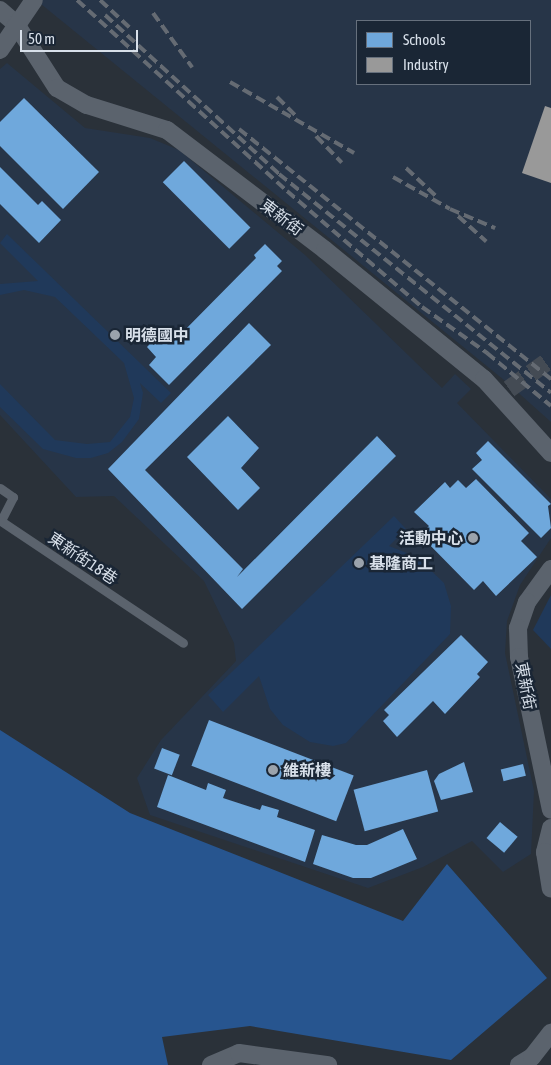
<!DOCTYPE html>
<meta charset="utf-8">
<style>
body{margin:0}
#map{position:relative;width:551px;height:1065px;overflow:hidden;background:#2a3139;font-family:"Asap Condensed","Noto Sans TC",sans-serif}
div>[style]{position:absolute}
.built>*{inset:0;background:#273548}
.green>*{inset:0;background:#20395a}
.forest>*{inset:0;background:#27558f}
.schools>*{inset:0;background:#6fa8dc;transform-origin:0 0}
.industry>*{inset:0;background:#999}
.minor-tunnel>*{height:18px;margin-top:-9px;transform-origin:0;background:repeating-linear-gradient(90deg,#444b54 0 18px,transparent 0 27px)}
.service>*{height:9px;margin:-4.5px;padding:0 4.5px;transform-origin:4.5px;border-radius:4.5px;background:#5b636d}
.minor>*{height:18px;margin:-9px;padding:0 9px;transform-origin:9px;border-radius:9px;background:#5b636d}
.rail>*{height:4px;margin-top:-2px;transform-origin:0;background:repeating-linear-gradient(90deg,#656b73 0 10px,transparent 0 15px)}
.dots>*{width:14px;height:14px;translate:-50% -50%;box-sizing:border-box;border:2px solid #1a2635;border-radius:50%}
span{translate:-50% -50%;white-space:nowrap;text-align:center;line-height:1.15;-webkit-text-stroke:5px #1a2635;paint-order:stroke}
.street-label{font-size:16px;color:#d8e0ea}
.poi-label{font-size:16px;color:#d8e0ea;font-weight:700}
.left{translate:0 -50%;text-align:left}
.right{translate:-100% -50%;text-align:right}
.legend{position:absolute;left:356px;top:20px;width:175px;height:65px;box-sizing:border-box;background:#1a2635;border:1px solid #66707d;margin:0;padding:6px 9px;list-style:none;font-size:15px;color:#d8e0ea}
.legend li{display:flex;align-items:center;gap:10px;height:25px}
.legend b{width:25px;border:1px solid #66707d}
.scale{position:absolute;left:20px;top:30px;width:118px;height:22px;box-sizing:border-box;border:2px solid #d8e0ea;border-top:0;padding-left:6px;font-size:15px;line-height:18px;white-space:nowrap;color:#d8e0ea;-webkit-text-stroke:4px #1a2635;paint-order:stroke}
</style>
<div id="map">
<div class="built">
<i style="clip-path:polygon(evenodd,36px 0,551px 0,551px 422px,504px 380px,36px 0,357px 21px,530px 21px,530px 84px,357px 84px,357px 21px)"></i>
<i style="clip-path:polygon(7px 63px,85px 128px,150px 138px,179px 150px,305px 255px,442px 388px,455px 374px,471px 389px,457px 403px,551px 499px,551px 538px,520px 585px,507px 621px,505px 653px,534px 791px,531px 854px,503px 872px,472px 841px,423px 867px,368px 888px,150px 815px,137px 778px,161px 740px,236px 661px,234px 643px,204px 581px,114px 496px,76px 497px,0 415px,0 69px)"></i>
</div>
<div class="green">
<i style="clip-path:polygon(7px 234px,171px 393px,161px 403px,140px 383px,143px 393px,139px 419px,122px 442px,108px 453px,91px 458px,76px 458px,43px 449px,0 407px,0 384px,55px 440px,87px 444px,110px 442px,130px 417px,134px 398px,124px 363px,55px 297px,24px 290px,0 295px,0 284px,38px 281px,0 243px)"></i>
<i style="clip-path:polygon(394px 516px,406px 529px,389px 546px,417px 557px,444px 583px,451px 606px,450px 634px,346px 743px,333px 746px,310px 742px,283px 725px,270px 709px,259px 676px,223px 712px,208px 695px)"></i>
<i style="clip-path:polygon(551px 595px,551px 649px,533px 630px)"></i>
</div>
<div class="forest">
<i style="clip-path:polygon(0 730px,130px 813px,403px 921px,447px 864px,547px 978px,451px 1060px,250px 1026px,162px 1037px,168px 1065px,0 1065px)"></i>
</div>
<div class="schools">
<i style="clip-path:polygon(24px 98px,99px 172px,63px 209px,0 146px,0 122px)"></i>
<i style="left:184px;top:161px;width:94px;height:30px;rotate:45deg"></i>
<i style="clip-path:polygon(0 167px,38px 205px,42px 201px,61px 220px,39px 243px,0 204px)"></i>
<i style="clip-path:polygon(265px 244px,282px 261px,277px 266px,282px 271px,169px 385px,149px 365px,156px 357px,147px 347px,163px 330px,174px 341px,256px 258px,254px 255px)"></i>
<i style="clip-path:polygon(249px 323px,271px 345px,145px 470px,243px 569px,237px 577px,377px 436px,396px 456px,242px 609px,108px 469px)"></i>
<i style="clip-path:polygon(228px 416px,259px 448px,241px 468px,260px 488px,238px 510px,187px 457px)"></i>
<i style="clip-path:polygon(488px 441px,551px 504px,548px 506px,551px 528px,541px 538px,472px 469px,482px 460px,476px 453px)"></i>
<i style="clip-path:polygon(476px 479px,529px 533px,521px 541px,537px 557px,496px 596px,483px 581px,474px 590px,420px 535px,429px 526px,414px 512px,445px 482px,450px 488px,458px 480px,466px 488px)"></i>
<i style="clip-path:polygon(461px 635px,488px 662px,477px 674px,480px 677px,445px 714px,433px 701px,397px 737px,383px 721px,389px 715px,384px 710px)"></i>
<i style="left:209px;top:720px;width:155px;height:49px;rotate:21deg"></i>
<i style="left:162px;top:748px;width:19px;height:22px;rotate:21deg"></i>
<i style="clip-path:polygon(464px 762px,473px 792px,441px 800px,434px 781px,439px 774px)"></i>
<i style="left:523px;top:764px;width:12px;height:23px;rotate:76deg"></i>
<i style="left:427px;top:770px;width:43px;height:76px;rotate:75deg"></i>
<i style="clip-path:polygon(168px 775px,206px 790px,208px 783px,226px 790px,223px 798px,260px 810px,262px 805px,279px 810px,277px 817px,315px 830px,305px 862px,157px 807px)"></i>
<i style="left:500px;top:822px;width:23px;height:21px;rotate:40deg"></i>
<i style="clip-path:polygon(403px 829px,417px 859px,371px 878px,353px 878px,313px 864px,322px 835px,356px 845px,367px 845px)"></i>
</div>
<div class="industry">
<i style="clip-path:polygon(545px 106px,551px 108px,551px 183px,522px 173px)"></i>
</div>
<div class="minor-tunnel">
<i style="left:509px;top:389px;width:52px;rotate:-35.5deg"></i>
</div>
<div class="service">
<i style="left:0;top:488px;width:16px;rotate:35deg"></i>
<i style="left:13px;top:497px;width:27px;rotate:117deg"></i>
<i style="left:1px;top:521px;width:219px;rotate:33.8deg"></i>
</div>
<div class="minor">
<i style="left:0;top:10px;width:21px;rotate:41deg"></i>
<i style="left:16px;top:24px;width:76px;rotate:57.4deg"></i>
<i style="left:57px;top:88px;width:34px;rotate:30deg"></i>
<i style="left:87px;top:105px;width:84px;rotate:17.4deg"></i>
<i style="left:167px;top:130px;width:198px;rotate:37.2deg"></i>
<i style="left:325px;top:250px;width:205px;rotate:39.1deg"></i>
<i style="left:484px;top:379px;width:100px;rotate:47.8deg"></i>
<i style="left:0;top:50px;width:60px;rotate:-55.8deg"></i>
<i style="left:551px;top:569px;width:41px;rotate:126deg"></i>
<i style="left:527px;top:602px;width:28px;rotate:109deg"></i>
<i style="left:518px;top:628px;width:29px;rotate:88deg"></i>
<i style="left:519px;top:657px;width:156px;rotate:78.2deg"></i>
<i style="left:551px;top:828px;width:25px;rotate:104deg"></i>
<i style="left:545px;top:852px;width:37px;rotate:81deg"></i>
<i style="left:211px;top:1065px;width:30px;rotate:-23deg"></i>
<i style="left:239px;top:1053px;width:90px;rotate:7.7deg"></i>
<i style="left:519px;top:1065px;width:15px;rotate:-32deg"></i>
<i style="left:532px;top:1057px;width:31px;rotate:-52deg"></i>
</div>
<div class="rail">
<i style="left:77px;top:0;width:284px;rotate:42.3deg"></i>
<i style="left:287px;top:191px;width:178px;rotate:40.7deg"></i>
<i style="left:422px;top:307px;width:80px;rotate:35.3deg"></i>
<i style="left:487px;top:353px;width:83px;rotate:39.6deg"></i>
<i style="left:100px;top:0;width:40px;rotate:43deg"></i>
<i style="left:153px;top:13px;width:67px;rotate:54.2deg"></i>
<i style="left:105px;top:15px;width:236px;rotate:42.4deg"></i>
<i style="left:279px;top:174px;width:349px;rotate:38.8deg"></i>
<i style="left:230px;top:82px;width:143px;rotate:29.8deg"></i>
<i style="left:277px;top:97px;width:27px;rotate:45deg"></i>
<i style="left:239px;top:129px;width:400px;rotate:38.7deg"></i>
<i style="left:316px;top:136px;width:37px;rotate:46deg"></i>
<i style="left:406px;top:168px;width:42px;rotate:43.1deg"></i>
<i style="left:393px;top:177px;width:65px;rotate:29.3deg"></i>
<i style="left:450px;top:209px;width:49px;rotate:22.9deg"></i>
<i style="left:458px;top:216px;width:38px;rotate:42deg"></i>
</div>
<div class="dots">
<i style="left:115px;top:335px;background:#9ba3ac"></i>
<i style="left:473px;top:538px;background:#9ba3ac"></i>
<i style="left:359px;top:563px;background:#9ba3ac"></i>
<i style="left:273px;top:770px;background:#9ba3ac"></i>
</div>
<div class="street-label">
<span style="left:282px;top:217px;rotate:37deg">東新街</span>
<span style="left:83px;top:558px;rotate:34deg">東新街18巷</span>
<span style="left:526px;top:686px;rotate:79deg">東新街</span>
</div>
<div class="poi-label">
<span class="left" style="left:125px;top:335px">明德國中</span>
<span class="right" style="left:463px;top:538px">活動中心</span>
<span class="left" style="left:369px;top:563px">基隆商工</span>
<span class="left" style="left:283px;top:770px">維新樓</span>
</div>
<ul class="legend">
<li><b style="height:14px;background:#6fa8dc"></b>Schools</li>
<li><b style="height:14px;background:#999"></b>Industry</li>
</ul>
<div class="scale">50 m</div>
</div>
